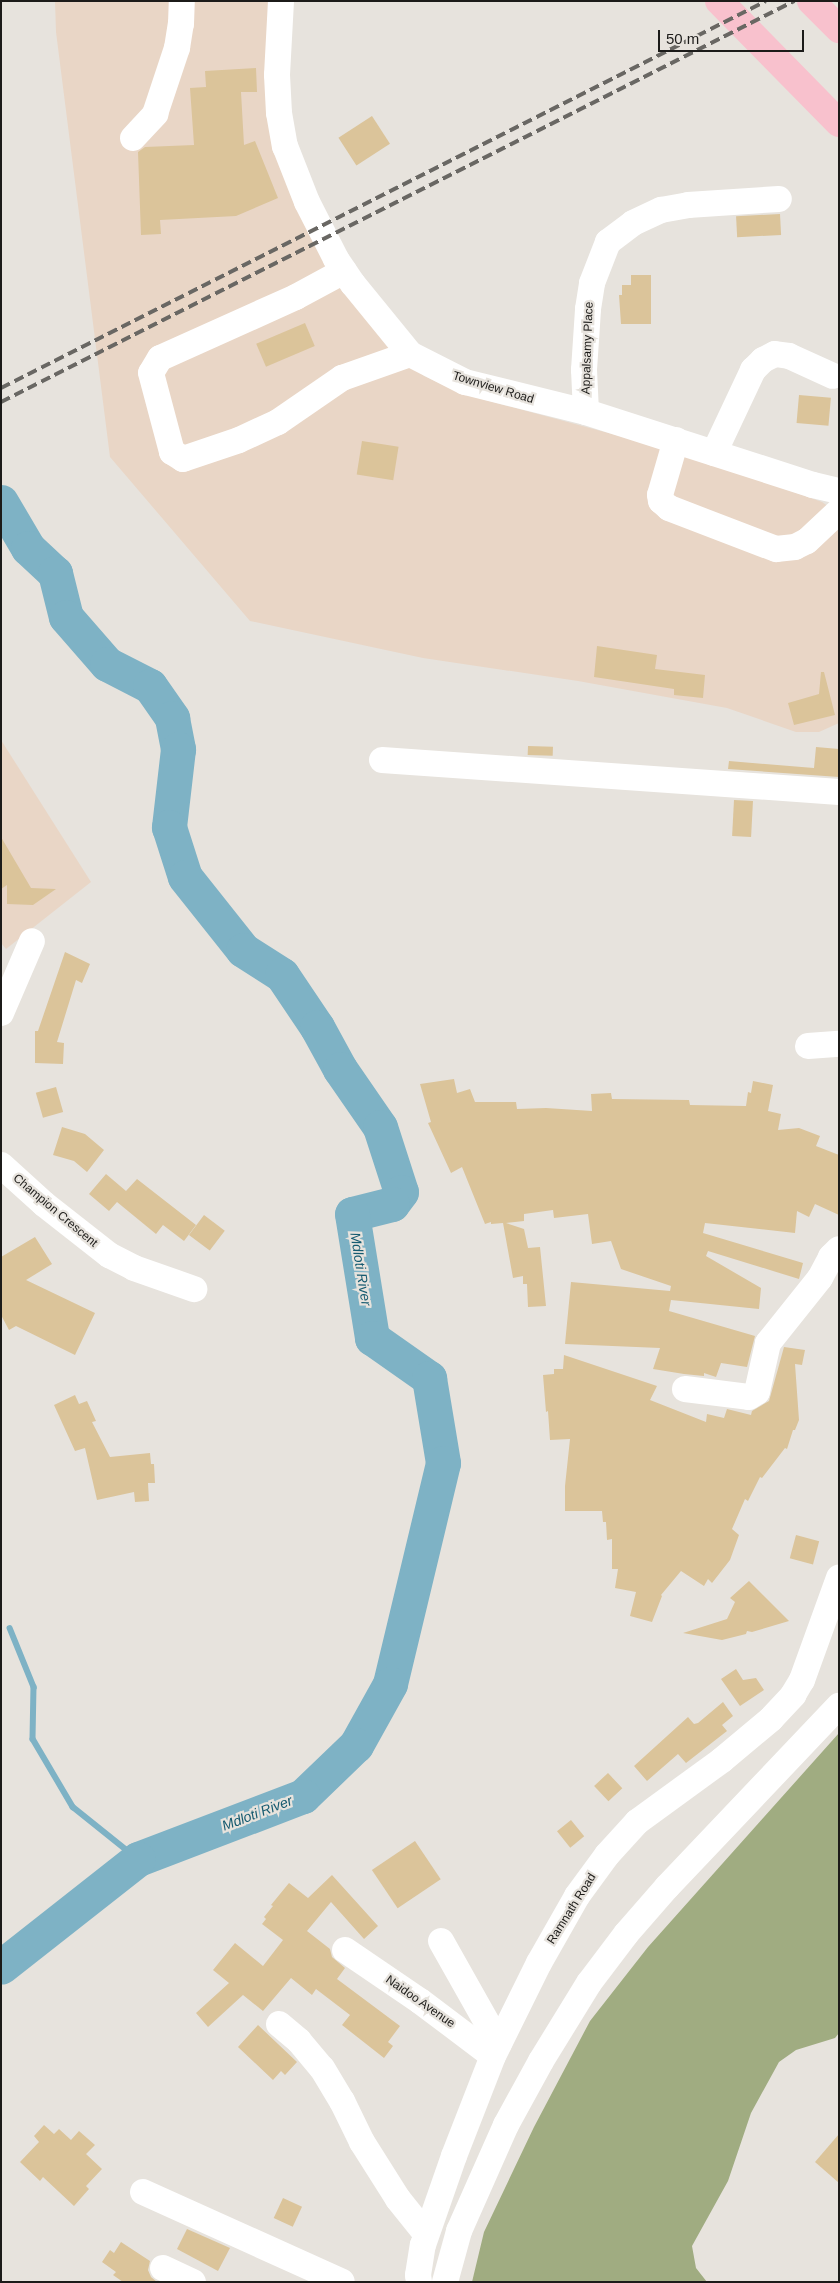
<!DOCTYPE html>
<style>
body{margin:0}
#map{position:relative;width:840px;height:2283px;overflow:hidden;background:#e7e3dd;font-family:Helvetica,sans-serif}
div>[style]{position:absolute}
.industrial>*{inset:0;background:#e9d6c6}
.forest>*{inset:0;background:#a0ac81}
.stream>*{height:5.5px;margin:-2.75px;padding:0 2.75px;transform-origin:2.75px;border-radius:2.75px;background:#7eb2c5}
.river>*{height:35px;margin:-17.5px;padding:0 17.5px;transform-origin:17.5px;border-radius:17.5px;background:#7eb2c5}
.building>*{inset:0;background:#dbc49a;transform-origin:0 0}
.minor>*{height:26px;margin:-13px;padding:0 13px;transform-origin:13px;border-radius:13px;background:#fff}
.major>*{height:28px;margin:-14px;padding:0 14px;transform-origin:14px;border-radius:14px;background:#f8c1cd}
.rail>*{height:4px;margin-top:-2px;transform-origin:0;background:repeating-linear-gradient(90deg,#696763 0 10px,transparent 0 15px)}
span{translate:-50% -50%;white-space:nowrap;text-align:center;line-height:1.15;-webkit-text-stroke:4.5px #e7e3dd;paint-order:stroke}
.street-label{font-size:12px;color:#1c1b19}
.water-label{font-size:14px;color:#165b70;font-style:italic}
.frame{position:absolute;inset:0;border:2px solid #1c1b19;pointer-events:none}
.scale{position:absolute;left:658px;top:30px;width:146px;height:22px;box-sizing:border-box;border:2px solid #1c1b19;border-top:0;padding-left:6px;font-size:15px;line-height:18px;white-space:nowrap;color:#1c1b19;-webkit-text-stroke:4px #e7e3dd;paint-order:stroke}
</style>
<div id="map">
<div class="industrial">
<i style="clip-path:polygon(55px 1px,268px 1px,270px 124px,392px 349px,424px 376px,463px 394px,690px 455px,822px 502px,839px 514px,839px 723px,819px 732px,796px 732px,727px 708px,578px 681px,423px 658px,250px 621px,110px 457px,56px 32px)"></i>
<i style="clip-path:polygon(1px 740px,91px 882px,6px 949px,1px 943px)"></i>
</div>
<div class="forest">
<i style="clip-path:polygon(839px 1733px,839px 2033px,835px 2038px,796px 2050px,779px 2062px,751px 2113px,728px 2181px,692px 2246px,696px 2268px,707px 2282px,472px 2282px,484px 2232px,534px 2127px,590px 2021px,648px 1947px)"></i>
</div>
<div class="stream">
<i style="left:10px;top:1628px;width:64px;rotate:67.9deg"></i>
<i style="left:34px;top:1687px;width:52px;rotate:91.1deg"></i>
<i style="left:33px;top:1739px;width:79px;rotate:59.5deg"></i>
<i style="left:73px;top:1807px;width:83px;rotate:38.7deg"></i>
</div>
<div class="river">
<i style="left:1px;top:502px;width:53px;rotate:59.6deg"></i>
<i style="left:28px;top:548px;width:37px;rotate:43deg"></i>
<i style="left:55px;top:573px;width:45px;rotate:76deg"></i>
<i style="left:66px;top:617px;width:62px;rotate:48.9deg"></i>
<i style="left:107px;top:664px;width:48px;rotate:27.1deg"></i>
<i style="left:150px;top:686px;width:39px;rotate:55deg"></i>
<i style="left:172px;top:718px;width:32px;rotate:79deg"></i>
<i style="left:178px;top:749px;width:79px;rotate:96.6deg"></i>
<i style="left:169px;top:827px;width:52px;rotate:72.3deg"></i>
<i style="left:185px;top:877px;width:93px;rotate:51.5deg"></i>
<i style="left:243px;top:950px;width:46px;rotate:32.7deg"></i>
<i style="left:282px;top:975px;width:63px;rotate:56.1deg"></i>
<i style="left:317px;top:1027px;width:48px;rotate:61.3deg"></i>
<i style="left:340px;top:1069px;width:70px;rotate:55.4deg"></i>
<i style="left:380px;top:1127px;width:68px;rotate:72.1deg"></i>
<i style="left:401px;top:1192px;width:15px;rotate:127deg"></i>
<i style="left:392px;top:1204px;width:41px;rotate:166deg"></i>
<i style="left:352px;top:1214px;width:126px;rotate:80.8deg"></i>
<i style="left:372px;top:1338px;width:70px;rotate:35.1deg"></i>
<i style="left:429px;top:1378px;width:86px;rotate:80.6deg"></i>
<i style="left:443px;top:1463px;width:227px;rotate:103.5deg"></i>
<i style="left:390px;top:1684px;width:70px;rotate:119.1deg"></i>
<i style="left:356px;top:1745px;width:74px;rotate:136.1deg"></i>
<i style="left:303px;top:1796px;width:177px;rotate:159.1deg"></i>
<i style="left:138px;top:1859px;width:174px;rotate:141.8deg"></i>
</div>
<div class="building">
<i style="clip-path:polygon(256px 68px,257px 92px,241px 92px,244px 145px,255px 141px,278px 198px,236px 216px,160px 220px,161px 234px,141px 235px,138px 152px,145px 147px,194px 145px,190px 88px,206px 87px,205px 71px)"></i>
<i style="left:372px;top:116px;width:33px;height:40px;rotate:57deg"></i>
<i style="left:780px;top:214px;width:21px;height:44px;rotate:87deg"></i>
<i style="clip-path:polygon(631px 275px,651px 275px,651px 324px,621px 324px,619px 295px,622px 295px,622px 285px,631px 285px)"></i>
<i style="left:305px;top:323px;width:25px;height:53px;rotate:67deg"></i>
<i style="left:799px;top:395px;width:32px;height:28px;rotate:5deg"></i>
<i style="left:362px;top:441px;width:37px;height:34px;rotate:9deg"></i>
<i style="clip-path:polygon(597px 646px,657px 655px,655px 669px,705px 675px,703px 698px,674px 695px,674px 689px,594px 677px)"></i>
<i style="clip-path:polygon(821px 672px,824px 672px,835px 715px,794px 725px,788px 703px,819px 694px)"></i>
<i style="left:528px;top:746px;width:25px;height:9px;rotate:2deg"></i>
<i style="clip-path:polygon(816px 747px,839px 749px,839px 777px,728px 769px,729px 761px,814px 768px)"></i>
<i style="left:734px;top:800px;width:19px;height:36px;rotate:3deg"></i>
<i style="clip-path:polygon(1px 837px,31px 888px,56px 889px,33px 905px,7px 904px,7px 885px,1px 889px)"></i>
<i style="clip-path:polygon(65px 952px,90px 964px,82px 983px,76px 980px,57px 1042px,64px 1043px,63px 1064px,35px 1063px,35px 1031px,38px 1031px)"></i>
<i style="clip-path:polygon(454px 1079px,457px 1093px,470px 1089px,475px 1102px,516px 1102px,517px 1109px,546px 1108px,592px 1111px,591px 1094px,611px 1093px,612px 1099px,689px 1100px,690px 1105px,746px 1106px,748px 1092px,751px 1093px,753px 1081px,773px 1085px,768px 1111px,781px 1114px,778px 1130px,799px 1128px,820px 1136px,816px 1146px,839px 1155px,839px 1215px,815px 1204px,809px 1217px,797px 1211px,795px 1233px,705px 1223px,703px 1233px,803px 1263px,799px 1279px,708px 1251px,706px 1256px,761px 1288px,759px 1309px,671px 1300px,669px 1311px,755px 1336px,747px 1367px,721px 1363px,716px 1377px,704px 1373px,704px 1376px,684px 1374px,653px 1369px,660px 1348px,565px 1344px,571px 1282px,670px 1291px,671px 1286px,621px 1269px,611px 1241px,592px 1244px,588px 1214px,554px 1218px,553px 1210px,524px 1214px,524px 1221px,506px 1223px,524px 1229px,528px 1248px,540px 1247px,546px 1306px,528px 1307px,527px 1284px,523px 1284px,523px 1276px,513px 1278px,503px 1223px,491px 1224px,491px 1222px,485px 1224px,462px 1167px,451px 1173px,428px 1123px,431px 1122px,420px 1084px)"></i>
<i style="left:56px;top:1087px;width:26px;height:21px;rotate:74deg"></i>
<i style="clip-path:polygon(62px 1127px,85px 1134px,104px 1150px,87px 1172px,74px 1161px,53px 1155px)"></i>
<i style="clip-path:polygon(106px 1174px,126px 1191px,137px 1179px,196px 1225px,184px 1241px,163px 1225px,156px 1234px,117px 1202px,109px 1211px,89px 1194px)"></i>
<i style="left:204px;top:1215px;width:26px;height:25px;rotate:37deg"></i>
<i style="clip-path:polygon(35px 1237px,52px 1264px,26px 1280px,95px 1313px,75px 1355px,16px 1326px,9px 1330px,1px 1315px,1px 1257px)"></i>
<i style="clip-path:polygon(784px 1347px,805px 1350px,802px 1365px,795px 1364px,799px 1420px,795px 1430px,793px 1430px,787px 1449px,785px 1448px,762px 1478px,760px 1477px,748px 1501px,745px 1499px,732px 1529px,739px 1535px,730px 1560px,712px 1583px,708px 1579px,704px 1586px,681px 1571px,661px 1595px,662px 1596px,652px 1622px,630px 1616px,636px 1592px,615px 1588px,618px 1569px,612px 1569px,612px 1539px,607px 1540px,606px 1522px,603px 1522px,602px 1511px,565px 1511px,565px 1486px,570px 1439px,550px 1440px,548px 1411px,546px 1412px,543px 1375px,554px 1374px,554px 1369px,563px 1369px,564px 1355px,657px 1386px,650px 1400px,706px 1422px,707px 1414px,724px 1418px,727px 1409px,751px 1415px,752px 1411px,769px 1401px)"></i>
<i style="clip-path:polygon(75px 1395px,79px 1404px,87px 1401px,96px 1421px,92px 1422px,110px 1457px,150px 1453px,151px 1464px,154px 1464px,155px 1483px,148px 1483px,149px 1501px,135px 1502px,134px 1492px,97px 1500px,85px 1448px,75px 1451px,54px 1405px)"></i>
<i style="left:796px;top:1535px;width:24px;height:24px;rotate:15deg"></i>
<i style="clip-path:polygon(749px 1581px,789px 1621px,752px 1632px,747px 1631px,746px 1634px,722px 1640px,683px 1633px,727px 1619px,735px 1602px,730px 1598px)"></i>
<i style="clip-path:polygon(736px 1669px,743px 1680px,756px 1678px,764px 1690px,740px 1706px,721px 1679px)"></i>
<i style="clip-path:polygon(723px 1702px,733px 1716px,722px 1725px,727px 1731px,686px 1763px,678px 1754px,647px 1781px,634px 1766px,688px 1717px,694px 1724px,698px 1723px)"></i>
<i style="left:608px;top:1773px;width:21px;height:19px;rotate:47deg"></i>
<i style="left:571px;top:1820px;width:21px;height:18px;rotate:51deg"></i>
<i style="left:415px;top:1841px;width:46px;height:52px;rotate:56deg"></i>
<i style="clip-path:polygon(332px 1875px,378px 1926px,364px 1939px,331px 1902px,307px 1931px,330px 1949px,332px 1957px,345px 1968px,337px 1979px,400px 2026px,388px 2042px,393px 2046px,384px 2058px,342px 2025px,350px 2015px,316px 1989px,312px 1995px,291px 1978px,263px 2011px,243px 1995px,208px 2027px,196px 2013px,229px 1983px,213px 1970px,235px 1943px,263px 1966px,283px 1940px,262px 1924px,266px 1919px,264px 1917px,273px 1906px,271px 1905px,289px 1883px,308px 1898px)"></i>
<i style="clip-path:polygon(258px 2025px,297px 2062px,285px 2075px,281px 2071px,273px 2080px,238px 2047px)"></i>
<i style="clip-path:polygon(44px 2125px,54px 2134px,59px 2129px,71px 2140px,79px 2131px,95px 2145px,86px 2154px,102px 2169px,86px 2186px,89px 2189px,74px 2206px,43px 2177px,40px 2181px,20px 2162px,39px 2142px,34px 2136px)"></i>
<i style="clip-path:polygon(839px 2134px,839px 2183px,815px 2162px)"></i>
<i style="left:283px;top:2198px;width:21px;height:22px;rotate:25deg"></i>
<i style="clip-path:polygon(187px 2229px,230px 2248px,218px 2271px,177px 2249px)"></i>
<i style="clip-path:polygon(121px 2242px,150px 2261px,148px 2270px,151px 2277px,157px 2282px,123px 2282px,113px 2275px,116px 2272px,102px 2262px,110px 2250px,114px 2253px)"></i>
</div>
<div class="minor">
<i style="left:281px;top:1px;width:74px;rotate:93.1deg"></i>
<i style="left:277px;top:75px;width:38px;rotate:87deg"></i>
<i style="left:279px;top:113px;width:34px;rotate:80deg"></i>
<i style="left:285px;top:146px;width:60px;rotate:68.6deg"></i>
<i style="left:307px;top:202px;width:64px;rotate:63deg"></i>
<i style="left:336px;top:259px;width:30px;rotate:56deg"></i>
<i style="left:353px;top:284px;width:90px;rotate:50.8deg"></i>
<i style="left:410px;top:354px;width:62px;rotate:27deg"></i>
<i style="left:465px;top:382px;width:125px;rotate:13.9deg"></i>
<i style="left:586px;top:412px;width:238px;rotate:17.8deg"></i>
<i style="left:813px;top:485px;width:27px;rotate:13deg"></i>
<i style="left:133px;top:138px;width:33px;rotate:-47deg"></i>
<i style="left:155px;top:114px;width:70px;rotate:-71.6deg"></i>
<i style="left:177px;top:48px;width:24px;rotate:-81deg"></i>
<i style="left:181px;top:24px;width:23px;rotate:-88deg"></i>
<i style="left:344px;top:271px;width:55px;rotate:151.6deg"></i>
<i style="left:296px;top:297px;width:149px;rotate:155.8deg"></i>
<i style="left:160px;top:358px;width:17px;rotate:121deg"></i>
<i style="left:151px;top:373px;width:82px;rotate:75.1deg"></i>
<i style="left:172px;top:452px;width:13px;rotate:32deg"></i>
<i style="left:183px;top:459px;width:59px;rotate:-18.7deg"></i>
<i style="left:239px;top:440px;width:43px;rotate:-24.8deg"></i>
<i style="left:278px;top:422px;width:78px;rotate:-34.5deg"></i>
<i style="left:342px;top:378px;width:72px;rotate:-19.4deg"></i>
<i style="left:586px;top:412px;width:42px;rotate:-92.7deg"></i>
<i style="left:584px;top:370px;width:61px;rotate:-86.2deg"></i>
<i style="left:588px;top:309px;width:26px;rotate:-81deg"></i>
<i style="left:592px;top:283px;width:44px;rotate:-68.7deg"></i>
<i style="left:608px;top:242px;width:31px;rotate:-37deg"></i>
<i style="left:633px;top:223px;width:31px;rotate:-25deg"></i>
<i style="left:661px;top:210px;width:27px;rotate:-10deg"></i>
<i style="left:688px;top:205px;width:91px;rotate:-3.8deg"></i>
<i style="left:676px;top:440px;width:57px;rotate:106.2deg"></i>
<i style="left:660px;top:495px;width:6px;rotate:81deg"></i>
<i style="left:661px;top:501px;width:11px;rotate:41deg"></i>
<i style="left:669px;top:508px;width:115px;rotate:21deg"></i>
<i style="left:776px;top:549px;width:19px;rotate:-6deg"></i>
<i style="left:795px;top:547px;width:13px;rotate:-27deg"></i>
<i style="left:807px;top:541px;width:44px;rotate:-43.2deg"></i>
<i style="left:714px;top:453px;width:92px;rotate:-64.8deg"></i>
<i style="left:753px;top:370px;width:14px;rotate:-45deg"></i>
<i style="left:763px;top:360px;width:13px;rotate:-27deg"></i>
<i style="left:775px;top:354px;width:14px;rotate:8deg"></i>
<i style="left:789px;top:356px;width:48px;rotate:24.4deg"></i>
<i style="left:382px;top:760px;width:458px;rotate:4deg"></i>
<i style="left:1px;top:1013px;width:78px;rotate:-66.7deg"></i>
<i style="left:808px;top:1046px;width:31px;rotate:-4deg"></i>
<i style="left:1px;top:1165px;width:58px;rotate:42.2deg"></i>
<i style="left:44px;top:1204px;width:83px;rotate:38.1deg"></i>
<i style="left:109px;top:1255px;width:28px;rotate:27deg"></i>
<i style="left:134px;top:1268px;width:64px;rotate:19.3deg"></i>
<i style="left:685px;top:1389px;width:64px;rotate:7.1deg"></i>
<i style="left:749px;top:1397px;width:9px;rotate:-32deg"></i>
<i style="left:757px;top:1392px;width:50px;rotate:-77.3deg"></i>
<i style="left:768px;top:1343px;width:83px;rotate:-51.3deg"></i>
<i style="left:820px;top:1278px;width:24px;rotate:-62deg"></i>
<i style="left:831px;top:1257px;width:11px;rotate:-45deg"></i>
<i style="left:441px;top:1941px;width:118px;rotate:60.6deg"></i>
<i style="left:345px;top:1950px;width:91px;rotate:34.2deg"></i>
<i style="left:420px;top:2001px;width:91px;rotate:37deg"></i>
<i style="left:279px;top:2024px;width:26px;rotate:40deg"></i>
<i style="left:299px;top:2041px;width:35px;rotate:50deg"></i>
<i style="left:322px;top:2068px;width:39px;rotate:59deg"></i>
<i style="left:342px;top:2101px;width:46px;rotate:64deg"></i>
<i style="left:362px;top:2142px;width:67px;rotate:57.7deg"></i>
<i style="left:398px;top:2199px;width:45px;rotate:51.3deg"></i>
<i style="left:143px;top:2192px;width:218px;rotate:24.3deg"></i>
<i style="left:163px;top:2268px;width:33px;rotate:25deg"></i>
<i style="left:419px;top:2282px;width:7px;rotate:-98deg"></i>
<i style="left:418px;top:2275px;width:30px;rotate:-81deg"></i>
<i style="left:423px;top:2245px;width:94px;rotate:-70.8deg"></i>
<i style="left:454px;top:2156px;width:107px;rotate:-68.7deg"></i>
<i style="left:493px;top:2056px;width:104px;rotate:-63.7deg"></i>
<i style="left:539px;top:1963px;width:77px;rotate:-60.4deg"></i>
<i style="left:577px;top:1896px;width:51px;rotate:-53.8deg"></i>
<i style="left:607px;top:1855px;width:45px;rotate:-47.7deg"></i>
<i style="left:637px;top:1822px;width:105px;rotate:-36.1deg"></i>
<i style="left:722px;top:1760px;width:64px;rotate:-39.9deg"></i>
<i style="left:771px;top:1719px;width:33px;rotate:-47deg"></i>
<i style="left:793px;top:1695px;width:17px;rotate:-59deg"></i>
<i style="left:802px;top:1680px;width:109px;rotate:-70.1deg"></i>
<i style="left:445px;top:2282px;width:53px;rotate:-74.6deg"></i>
<i style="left:459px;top:2231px;width:116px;rotate:-66.1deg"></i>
<i style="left:506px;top:2125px;width:73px;rotate:-61.3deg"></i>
<i style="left:541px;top:2061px;width:92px;rotate:-58.4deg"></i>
<i style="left:589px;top:1983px;width:61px;rotate:-52.9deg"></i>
<i style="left:626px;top:1934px;width:62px;rotate:-48.9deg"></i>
<i style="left:667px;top:1887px;width:250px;rotate:-46.5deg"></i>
</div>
<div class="major">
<i style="left:719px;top:1px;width:171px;rotate:45.5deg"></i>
<i style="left:811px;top:1px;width:40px;rotate:45deg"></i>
</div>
<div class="rail">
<i style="left:1px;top:388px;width:857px;rotate:-26.83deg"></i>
<i style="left:1px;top:402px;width:889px;rotate:-26.82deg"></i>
</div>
<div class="street-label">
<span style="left:588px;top:348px;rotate:-88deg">Appalsamy Place</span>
<span style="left:493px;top:388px;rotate:17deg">Townview Road</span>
<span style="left:55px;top:1211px;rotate:40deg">Champion Crescent</span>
<span style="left:572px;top:1909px;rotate:-58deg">Ramnath Road</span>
<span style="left:420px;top:2002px;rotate:35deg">Naidoo Avenue</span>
</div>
<div class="water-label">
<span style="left:361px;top:1269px;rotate:81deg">Mdloti River</span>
<span style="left:257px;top:1813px;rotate:-21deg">Mdloti River</span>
</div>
<div class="frame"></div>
<div class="scale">50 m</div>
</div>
